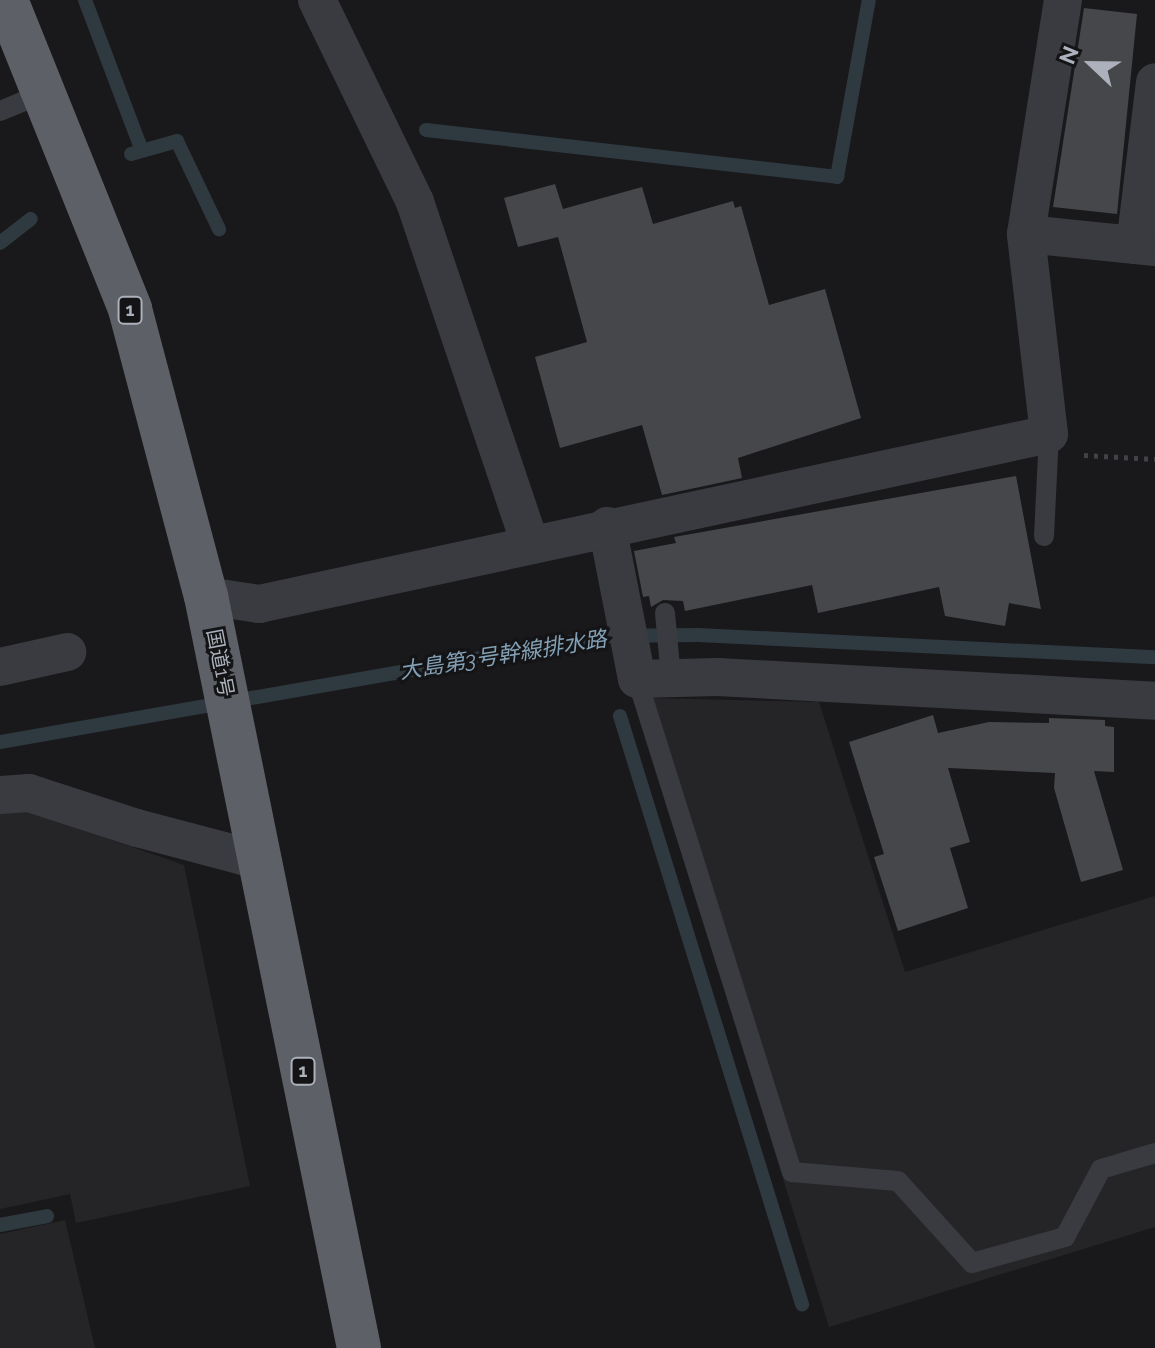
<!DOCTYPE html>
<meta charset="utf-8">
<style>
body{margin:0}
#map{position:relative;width:1155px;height:1348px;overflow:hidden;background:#19191b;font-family:Raleway,"Noto Sans JP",sans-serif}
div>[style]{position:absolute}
.built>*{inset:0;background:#252528}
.stream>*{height:14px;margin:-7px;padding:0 7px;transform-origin:7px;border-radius:7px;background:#2f3940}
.building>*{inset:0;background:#46474b}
.path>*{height:5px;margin-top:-2.5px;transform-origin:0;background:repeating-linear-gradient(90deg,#404247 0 4px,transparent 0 10px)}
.service>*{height:20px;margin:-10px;padding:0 10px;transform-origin:10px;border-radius:10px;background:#3a3b40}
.minor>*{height:38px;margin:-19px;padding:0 19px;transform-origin:19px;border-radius:19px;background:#3a3b40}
.trunk>*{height:44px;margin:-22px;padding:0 22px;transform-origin:22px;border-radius:22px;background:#5e6068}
span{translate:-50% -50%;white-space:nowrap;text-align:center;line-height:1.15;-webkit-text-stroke:6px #141416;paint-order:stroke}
.shield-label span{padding:2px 6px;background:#141416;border:2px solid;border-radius:6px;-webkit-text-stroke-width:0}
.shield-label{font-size:18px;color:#acb1bb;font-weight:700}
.street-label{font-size:20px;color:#acb1bb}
.water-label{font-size:22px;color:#83a0b5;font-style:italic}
.north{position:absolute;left:1051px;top:24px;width:80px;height:80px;-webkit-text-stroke:6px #141416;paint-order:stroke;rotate:292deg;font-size:22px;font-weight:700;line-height:32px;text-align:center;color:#acb1bb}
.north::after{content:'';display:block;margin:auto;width:28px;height:36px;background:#acb1bb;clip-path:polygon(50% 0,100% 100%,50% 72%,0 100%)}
</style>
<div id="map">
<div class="built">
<i style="clip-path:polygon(651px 698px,819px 702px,905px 972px,1155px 896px,1155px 1227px,829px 1327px,636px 704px)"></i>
<i style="clip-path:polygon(19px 808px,184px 865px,250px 1186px,76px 1223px,70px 1194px,0 1209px,0 811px)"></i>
<i style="clip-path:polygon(65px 1220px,95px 1348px,0 1348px,0 1234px)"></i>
</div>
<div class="stream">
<i style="left:85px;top:0;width:158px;rotate:69.3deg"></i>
<i style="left:426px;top:130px;width:414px;rotate:6.5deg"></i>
<i style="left:837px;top:177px;width:180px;rotate:-79.8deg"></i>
<i style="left:131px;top:154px;width:48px;rotate:-15.8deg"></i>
<i style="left:177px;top:141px;width:98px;rotate:64.5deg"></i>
<i style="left:0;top:243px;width:39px;rotate:-38deg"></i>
<i style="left:620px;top:716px;width:616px;rotate:72.8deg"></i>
<i style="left:0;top:742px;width:615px;rotate:-9.92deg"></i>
<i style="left:606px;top:636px;width:92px;rotate:-0.6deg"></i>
<i style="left:698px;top:635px;width:458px;rotate:2.8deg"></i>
<i style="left:0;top:1225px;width:48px;rotate:-10.8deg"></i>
</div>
<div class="building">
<i style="clip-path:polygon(1084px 8px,1137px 14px,1117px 214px,1053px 207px)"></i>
<i style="clip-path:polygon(555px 184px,563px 209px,642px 187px,653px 224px,733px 201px,735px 208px,741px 206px,769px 305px,825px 289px,861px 418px,738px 458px,742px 478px,662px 495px,642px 425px,560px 448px,535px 357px,587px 342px,558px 237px,518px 247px,504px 198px)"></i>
<i style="clip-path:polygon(1016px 476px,1041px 609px,1009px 603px,1005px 626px,945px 616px,939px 587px,818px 613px,812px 585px,685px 611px,683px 601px,663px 600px,651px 607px,649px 596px,643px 597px,634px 551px,676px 543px,674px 537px)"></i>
<i style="clip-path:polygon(933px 715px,938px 733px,989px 722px,1049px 723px,1049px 718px,1105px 720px,1105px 726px,1114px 727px,1114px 772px,1094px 771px,1123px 870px,1081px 882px,1054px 788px,1055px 773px,948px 768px,970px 842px,950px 848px,968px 908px,898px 931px,874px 857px,884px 854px,849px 742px)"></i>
</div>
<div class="path">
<i style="left:1084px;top:455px;width:71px;rotate:3.2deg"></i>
</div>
<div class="service">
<i style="left:0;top:111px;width:48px;rotate:-22.2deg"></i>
<i style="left:1044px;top:536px;width:102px;rotate:-87.2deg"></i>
<i style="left:665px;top:613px;width:65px;rotate:84.7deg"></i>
<i style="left:637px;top:679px;width:517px;rotate:72.55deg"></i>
<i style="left:792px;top:1172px;width:106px;rotate:4.9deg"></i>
<i style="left:898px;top:1181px;width:110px;rotate:47.9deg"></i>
<i style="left:972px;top:1263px;width:97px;rotate:-15.6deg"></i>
<i style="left:1065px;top:1237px;width:77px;rotate:-62.1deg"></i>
<i style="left:1101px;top:1169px;width:56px;rotate:-16.5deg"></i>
</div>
<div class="minor">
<i style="left:317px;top:0;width:225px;rotate:64.1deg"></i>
<i style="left:415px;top:202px;width:360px;rotate:71.4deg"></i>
<i style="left:1063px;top:0;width:237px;rotate:99deg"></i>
<i style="left:1026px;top:234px;width:130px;rotate:5.8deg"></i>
<i style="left:1135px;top:245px;width:164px;rotate:-83deg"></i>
<i style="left:607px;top:526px;width:156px;rotate:78.9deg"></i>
<i style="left:637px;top:679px;width:81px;rotate:-1.4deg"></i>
<i style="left:718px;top:677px;width:438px;rotate:3.1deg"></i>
<i style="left:206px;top:596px;width:54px;rotate:8.6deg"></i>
<i style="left:259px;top:604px;width:808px;rotate:-12.14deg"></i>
<i style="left:1049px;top:434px;width:201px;rotate:-96.6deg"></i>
<i style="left:0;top:667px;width:69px;rotate:-12.6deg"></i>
<i style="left:0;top:795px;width:29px;rotate:-4deg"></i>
<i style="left:29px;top:793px;width:114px;rotate:18deg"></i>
<i style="left:137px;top:828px;width:110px;rotate:14.8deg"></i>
<i style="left:243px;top:856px;width:17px;rotate:-3deg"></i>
</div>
<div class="trunk">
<i style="left:6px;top:0;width:333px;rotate:68.1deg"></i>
<i style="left:130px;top:309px;width:297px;rotate:75.2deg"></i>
<i style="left:206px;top:596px;width:767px;rotate:78.5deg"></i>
</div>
<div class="shield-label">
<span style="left:130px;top:310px">1</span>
<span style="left:303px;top:1071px">1</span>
</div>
<div class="street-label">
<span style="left:220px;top:663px;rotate:79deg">国道1号</span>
</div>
<div class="water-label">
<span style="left:503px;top:655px;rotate:-9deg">大島第3号幹線排水路</span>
</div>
<div class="north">N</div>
</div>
